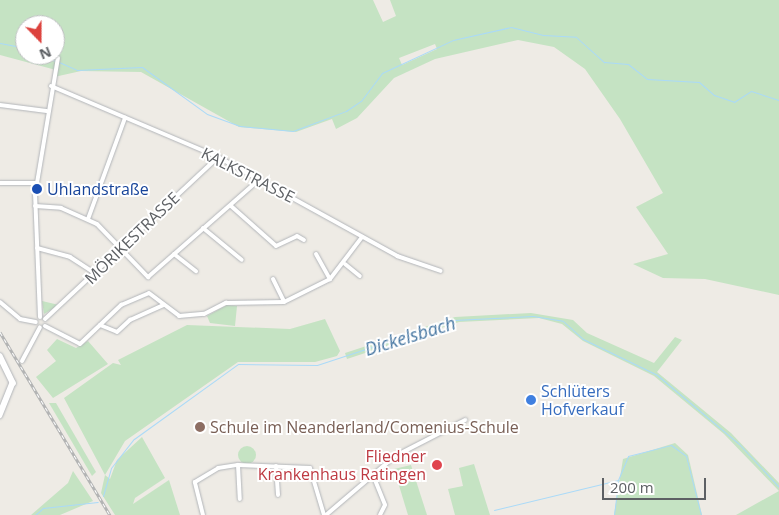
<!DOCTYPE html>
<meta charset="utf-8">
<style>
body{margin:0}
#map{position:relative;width:779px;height:515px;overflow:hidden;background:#eeebe5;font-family:"Open Sans",sans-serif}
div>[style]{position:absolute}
.green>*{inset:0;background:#c5e3c3}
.round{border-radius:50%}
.stream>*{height:1px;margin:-0.5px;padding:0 0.5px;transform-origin:0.5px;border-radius:0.5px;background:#aadaf8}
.roads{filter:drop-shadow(0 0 1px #b2b5b9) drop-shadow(0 0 1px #b2b5b9)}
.street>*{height:4px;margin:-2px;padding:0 2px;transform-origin:2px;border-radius:2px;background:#fff}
.secondary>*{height:5.5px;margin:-2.75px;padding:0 2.75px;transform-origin:2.75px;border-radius:2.75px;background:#fff}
.rail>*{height:3px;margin-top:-1.5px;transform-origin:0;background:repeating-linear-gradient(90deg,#fff 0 4px,#b3b4b4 0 8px);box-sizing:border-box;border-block:1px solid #b3b4b4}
.dots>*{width:14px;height:14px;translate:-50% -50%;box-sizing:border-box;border:2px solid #fff;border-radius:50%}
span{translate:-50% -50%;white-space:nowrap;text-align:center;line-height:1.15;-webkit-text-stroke:4px #fff;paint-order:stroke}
.street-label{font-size:16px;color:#5d6064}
.transit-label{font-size:16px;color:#164399}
.left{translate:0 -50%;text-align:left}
.shop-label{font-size:16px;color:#366cbe}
.education-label{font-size:16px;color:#785e54}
.health-label{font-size:16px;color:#be3a42}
.right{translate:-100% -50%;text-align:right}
.water-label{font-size:18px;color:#4676a1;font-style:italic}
.north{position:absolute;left:15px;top:15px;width:50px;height:50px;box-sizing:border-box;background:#fff;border:1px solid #bebfc1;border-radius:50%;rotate:158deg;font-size:14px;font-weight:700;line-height:20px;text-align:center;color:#5d6064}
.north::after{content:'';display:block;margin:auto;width:18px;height:22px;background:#dc423d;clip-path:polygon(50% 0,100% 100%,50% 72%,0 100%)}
.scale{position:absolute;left:602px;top:478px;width:104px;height:22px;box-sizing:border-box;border:2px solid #5d6064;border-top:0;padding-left:6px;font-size:15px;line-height:18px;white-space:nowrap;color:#5d6064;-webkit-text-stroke:4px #fff;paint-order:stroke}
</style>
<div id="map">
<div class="green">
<i style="clip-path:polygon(evenodd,0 0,373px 0,383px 22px,396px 16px,390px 0,779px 0,779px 295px,705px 279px,663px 278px,633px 264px,668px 254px,636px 207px,663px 193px,620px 119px,585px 69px,554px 47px,518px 40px,435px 59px,394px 78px,357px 118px,336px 129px,332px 119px,296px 132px,239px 127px,141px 72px,81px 71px,54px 77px,56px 70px,0 55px,0 0,25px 25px,55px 25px,55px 55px,25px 55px,25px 25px,0 0,435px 44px,437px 49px,402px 65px,399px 58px,435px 44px)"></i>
<i style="clip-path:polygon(42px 301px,59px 305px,44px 314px)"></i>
<i style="clip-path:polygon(227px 305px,237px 306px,235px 326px,210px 323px,207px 316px)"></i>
<i style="clip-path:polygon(531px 313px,573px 320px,587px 333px,654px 363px,675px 337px,682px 340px,657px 372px,731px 433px,779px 483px,779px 515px,736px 515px,779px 491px,724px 434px,654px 376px,583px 341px,562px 324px,539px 318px,459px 322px,347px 359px,345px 353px,455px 317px)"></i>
<i style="clip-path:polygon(325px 319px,340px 351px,337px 356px,315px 362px,238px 362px,125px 441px,105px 475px,110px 479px,117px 460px,142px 437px,165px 478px,135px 498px,133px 504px,169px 480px,180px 515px,115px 515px,101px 493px,105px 475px,64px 398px,113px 363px,121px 365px,118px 360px,187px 325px,290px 329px)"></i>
<i style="clip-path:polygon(57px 339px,76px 348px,88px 341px,108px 364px,53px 398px,36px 377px,56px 361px,47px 350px)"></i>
<i style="clip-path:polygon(49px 403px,56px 403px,96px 472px,92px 476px)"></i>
<i style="clip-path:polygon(675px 443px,688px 455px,702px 515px,614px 515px,623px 459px)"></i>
<i class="round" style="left:238px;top:446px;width:18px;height:18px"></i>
<i style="clip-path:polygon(474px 464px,490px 515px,455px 515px,448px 489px,463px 486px,459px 468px)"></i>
<i style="clip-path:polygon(411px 465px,427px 515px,408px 515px,394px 469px)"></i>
<i style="clip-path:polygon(73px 471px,93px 501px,60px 515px,31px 515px,68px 483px)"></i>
</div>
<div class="stream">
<i style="left:0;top:43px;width:25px;rotate:11deg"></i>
<i style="left:42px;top:55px;width:14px;rotate:25deg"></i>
<i style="left:59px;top:62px;width:20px;rotate:24deg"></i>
<i style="left:77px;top:70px;width:65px;rotate:-2.6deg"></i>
<i style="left:142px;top:67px;width:80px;rotate:35.9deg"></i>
<i style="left:207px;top:114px;width:35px;rotate:20deg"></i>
<i style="left:240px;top:126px;width:53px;rotate:5.4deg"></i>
<i style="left:293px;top:131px;width:57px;rotate:-20.7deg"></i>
<i style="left:346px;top:111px;width:18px;rotate:-34deg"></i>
<i style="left:361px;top:101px;width:35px;rotate:-53deg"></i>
<i style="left:382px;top:73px;width:78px;rotate:-24.9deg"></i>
<i style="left:453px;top:40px;width:59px;rotate:-12.6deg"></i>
<i style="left:511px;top:27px;width:33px;rotate:14deg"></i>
<i style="left:543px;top:35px;width:33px;rotate:3deg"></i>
<i style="left:576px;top:37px;width:38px;rotate:42deg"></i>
<i style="left:604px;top:62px;width:24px;rotate:5deg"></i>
<i style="left:628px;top:64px;width:24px;rotate:38deg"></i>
<i style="left:647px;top:79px;width:52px;rotate:3.3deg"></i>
<i style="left:699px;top:82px;width:20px;rotate:41deg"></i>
<i style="left:714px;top:95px;width:21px;rotate:19deg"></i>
<i style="left:734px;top:102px;width:20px;rotate:-33deg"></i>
<i style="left:751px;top:91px;width:29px;rotate:18deg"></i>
<i style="left:103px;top:496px;width:29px;rotate:-74deg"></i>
<i style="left:111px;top:468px;width:37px;rotate:-52deg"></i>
<i style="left:134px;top:439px;width:128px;rotate:-35.8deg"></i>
<i style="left:238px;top:364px;width:79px;rotate:0.7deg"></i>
<i style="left:317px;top:365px;width:144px;rotate:-18.2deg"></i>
<i style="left:454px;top:320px;width:79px;rotate:-2.9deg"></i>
<i style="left:533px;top:316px;width:30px;rotate:9deg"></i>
<i style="left:563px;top:321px;width:27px;rotate:42deg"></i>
<i style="left:583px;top:339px;width:82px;rotate:25.9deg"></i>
<i style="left:657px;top:375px;width:107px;rotate:40.1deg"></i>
<i style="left:739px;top:444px;width:59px;rotate:47.1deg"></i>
<i style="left:494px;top:510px;width:128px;rotate:-13.6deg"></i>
<i style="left:618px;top:480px;width:26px;rotate:-67deg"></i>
<i style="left:628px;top:456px;width:44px;rotate:-14.3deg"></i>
<i style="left:671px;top:445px;width:19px;rotate:36deg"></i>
<i style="left:686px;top:456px;width:61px;rotate:75.7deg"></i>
<i style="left:35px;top:515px;width:11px;rotate:-41deg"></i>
<i style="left:43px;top:508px;width:55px;rotate:-6.2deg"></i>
<i style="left:614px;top:515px;width:34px;rotate:-83deg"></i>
</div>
<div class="roads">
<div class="street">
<i style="left:51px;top:86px;width:181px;rotate:23deg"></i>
<i style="left:218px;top:157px;width:205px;rotate:28.9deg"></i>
<i style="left:397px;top:256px;width:46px;rotate:18.8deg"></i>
<i style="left:0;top:105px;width:47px;rotate:7.3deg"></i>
<i style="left:0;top:183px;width:36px"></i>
<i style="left:35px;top:206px;width:26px;rotate:4deg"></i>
<i style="left:61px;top:208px;width:39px;rotate:24deg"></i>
<i style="left:97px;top:224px;width:74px;rotate:46.1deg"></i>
<i style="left:148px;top:277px;width:149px;rotate:-41.2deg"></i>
<i style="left:231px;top:206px;width:60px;rotate:41.6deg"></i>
<i style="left:276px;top:246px;width:23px;rotate:-25deg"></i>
<i style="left:297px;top:236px;width:8px;rotate:30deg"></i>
<i style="left:88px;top:219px;width:108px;rotate:-69.9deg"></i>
<i style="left:203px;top:228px;width:50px;rotate:39.4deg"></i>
<i style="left:37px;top:248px;width:34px;rotate:15deg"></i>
<i style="left:70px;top:257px;width:30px;rotate:33deg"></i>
<i style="left:174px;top:254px;width:28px;rotate:38deg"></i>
<i style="left:316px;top:254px;width:29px;rotate:61deg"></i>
<i style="left:345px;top:264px;width:19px;rotate:39deg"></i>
<i style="left:273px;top:279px;width:25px;rotate:64deg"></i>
<i style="left:0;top:302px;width:26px;rotate:40deg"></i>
<i style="left:20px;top:319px;width:16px;rotate:11deg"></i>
<i style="left:40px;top:317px;width:122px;rotate:-92.3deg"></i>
<i style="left:35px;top:195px;width:139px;rotate:-80.5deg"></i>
<i style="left:45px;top:319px;width:237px;rotate:-43.1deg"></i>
<i style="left:100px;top:325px;width:18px;rotate:22deg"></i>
<i style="left:117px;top:332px;width:18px;rotate:-43deg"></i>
<i style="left:130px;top:320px;width:37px;rotate:-24deg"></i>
<i style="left:45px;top:326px;width:39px;rotate:27deg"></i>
<i style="left:80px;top:344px;width:57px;rotate:-43.6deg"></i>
<i style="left:121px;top:305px;width:30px;rotate:-23deg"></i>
<i style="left:149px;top:293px;width:38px;rotate:37deg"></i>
<i style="left:179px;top:316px;width:25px;rotate:-5deg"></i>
<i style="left:204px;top:314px;width:25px;rotate:-27deg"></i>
<i style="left:226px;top:303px;width:58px;rotate:-1deg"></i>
<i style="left:284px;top:302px;width:51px;rotate:-26.6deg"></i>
<i style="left:330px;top:279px;width:53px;rotate:-52.7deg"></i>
<i style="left:22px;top:361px;width:38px;rotate:-62deg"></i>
<i style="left:238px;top:465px;width:34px;rotate:87deg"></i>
<i style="left:276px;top:466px;width:29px;rotate:86deg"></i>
<i style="left:373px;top:475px;width:32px;rotate:68deg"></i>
<i style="left:385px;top:505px;width:11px;rotate:117deg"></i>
<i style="left:203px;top:515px;width:34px;rotate:-104deg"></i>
<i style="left:195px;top:482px;width:27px;rotate:-31deg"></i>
<i style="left:218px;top:468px;width:20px;rotate:-9deg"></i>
<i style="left:238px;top:465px;width:72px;rotate:2.4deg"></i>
<i style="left:310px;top:468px;width:49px;rotate:73.4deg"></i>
<i style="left:326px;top:515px;width:91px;rotate:-40.5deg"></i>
<i style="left:395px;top:456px;width:79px;rotate:-27.2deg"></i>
</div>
<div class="secondary">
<i style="left:0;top:356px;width:30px;rotate:64deg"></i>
<i style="left:13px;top:383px;width:35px;rotate:112deg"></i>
</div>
</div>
<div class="rail">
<i style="left:0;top:332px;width:214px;rotate:59deg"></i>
</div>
<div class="dots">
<i style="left:37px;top:189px;background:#1a4fb4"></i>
<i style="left:531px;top:400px;background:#3f7fe0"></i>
<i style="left:200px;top:427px;background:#8d6e63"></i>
<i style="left:437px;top:465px;background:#e0444e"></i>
</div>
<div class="street-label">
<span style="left:248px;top:175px;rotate:27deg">KALKSTRASSE</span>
<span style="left:132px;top:238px;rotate:-44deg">MÖRIKESTRASSE</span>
</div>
<div class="transit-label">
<span class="left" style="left:47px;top:189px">Uhlandstraße</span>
</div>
<div class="shop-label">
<span class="left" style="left:541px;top:400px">Schlüters<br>Hofverkauf</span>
</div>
<div class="education-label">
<span class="left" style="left:210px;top:427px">Schule im Neanderland/Comenius-Schule</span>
</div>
<div class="health-label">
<span class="right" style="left:426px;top:465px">Fliedner<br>Krankenhaus Ratingen</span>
</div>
<div class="water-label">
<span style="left:410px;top:336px;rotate:-17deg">Dickelsbach</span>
</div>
<div class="north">N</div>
<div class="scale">200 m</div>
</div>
